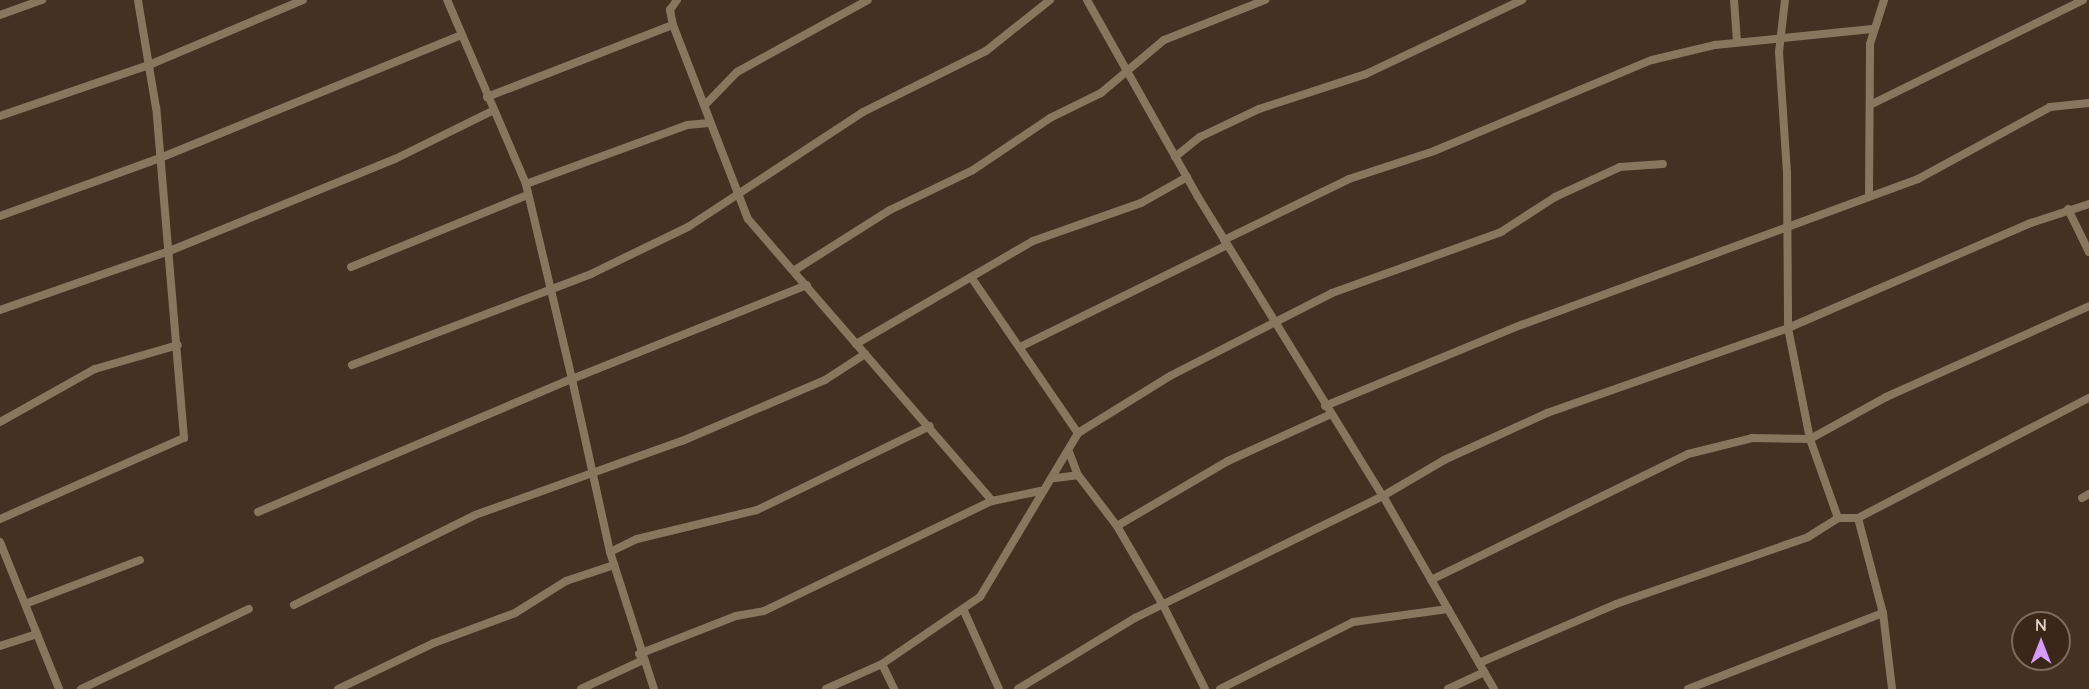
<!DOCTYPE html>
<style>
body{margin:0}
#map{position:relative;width:2089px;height:689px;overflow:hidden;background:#443122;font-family:Quicksand,sans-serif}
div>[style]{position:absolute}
.minor>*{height:8px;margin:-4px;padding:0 4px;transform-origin:4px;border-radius:4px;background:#87775e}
span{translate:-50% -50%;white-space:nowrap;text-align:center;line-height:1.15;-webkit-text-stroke:6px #3a2718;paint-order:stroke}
.north{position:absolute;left:2011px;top:611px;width:60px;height:60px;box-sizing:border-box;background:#3a2718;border:2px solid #7c6c5f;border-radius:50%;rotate:0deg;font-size:16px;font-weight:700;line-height:24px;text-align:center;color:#e0d3ca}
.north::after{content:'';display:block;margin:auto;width:21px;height:27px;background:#d79bf9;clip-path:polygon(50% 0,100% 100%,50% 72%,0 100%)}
</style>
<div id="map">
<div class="minor">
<i style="left:677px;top:0;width:12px;rotate:125deg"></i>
<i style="left:670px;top:10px;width:15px;rotate:79deg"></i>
<i style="left:673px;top:25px;width:208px;rotate:68.9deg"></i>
<i style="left:748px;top:219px;width:373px;rotate:49.1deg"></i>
<i style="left:1087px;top:0;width:226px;rotate:60.6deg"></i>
<i style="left:1198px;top:197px;width:352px;rotate:58.3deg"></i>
<i style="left:1383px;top:496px;width:223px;rotate:60.1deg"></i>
<i style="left:1734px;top:0;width:42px;rotate:85.9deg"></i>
<i style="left:1785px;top:0;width:52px;rotate:96.6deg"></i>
<i style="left:1779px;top:52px;width:121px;rotate:86.2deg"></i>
<i style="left:1787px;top:173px;width:155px;rotate:89.6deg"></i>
<i style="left:1788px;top:328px;width:113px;rotate:78.8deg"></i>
<i style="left:1810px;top:439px;width:84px;rotate:70.5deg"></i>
<i style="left:0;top:15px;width:45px;rotate:-19.7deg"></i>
<i style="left:487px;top:97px;width:199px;rotate:-21.2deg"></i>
<i style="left:1872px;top:104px;width:235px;rotate:-26.2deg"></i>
<i style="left:705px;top:105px;width:46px;rotate:-45.9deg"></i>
<i style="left:737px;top:72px;width:149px;rotate:-28.8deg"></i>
<i style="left:0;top:116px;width:157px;rotate:-18.9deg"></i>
<i style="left:149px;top:65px;width:167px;rotate:-22.9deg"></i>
<i style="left:1175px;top:157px;width:32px;rotate:-39deg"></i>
<i style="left:1200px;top:137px;width:65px;rotate:-25.4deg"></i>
<i style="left:1259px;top:109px;width:113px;rotate:-18.1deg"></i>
<i style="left:1366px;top:74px;width:173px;rotate:-25.4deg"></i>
<i style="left:526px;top:184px;width:171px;rotate:-20.1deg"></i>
<i style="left:687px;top:125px;width:22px;rotate:-5deg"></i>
<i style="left:1869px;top:194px;width:150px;rotate:-89.6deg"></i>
<i style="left:1870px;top:44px;width:46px;rotate:-72.3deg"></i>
<i style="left:2068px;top:209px;width:48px;rotate:64deg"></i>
<i style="left:0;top:216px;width:170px;rotate:-19.9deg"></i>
<i style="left:160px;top:158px;width:323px;rotate:-22.2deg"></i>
<i style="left:1224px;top:240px;width:139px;rotate:-26deg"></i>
<i style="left:1349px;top:179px;width:89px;rotate:-18.2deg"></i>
<i style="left:1434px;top:151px;width:236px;rotate:-22.7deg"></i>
<i style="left:1652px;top:60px;width:65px;rotate:-13.4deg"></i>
<i style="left:1715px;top:45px;width:158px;rotate:-5.8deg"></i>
<i style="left:351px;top:267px;width:188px;rotate:-22.2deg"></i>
<i style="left:795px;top:270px;width:112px;rotate:-32.3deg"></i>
<i style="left:890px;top:210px;width:92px;rotate:-25.7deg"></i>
<i style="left:973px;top:170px;width:93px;rotate:-34deg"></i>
<i style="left:1050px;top:118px;width:57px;rotate:-26.1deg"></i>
<i style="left:1101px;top:93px;width:82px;rotate:-40.1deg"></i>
<i style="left:1164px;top:40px;width:109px;rotate:-21.6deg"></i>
<i style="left:971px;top:277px;width:189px;rotate:55.6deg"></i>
<i style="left:0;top:310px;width:177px;rotate:-19.2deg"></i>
<i style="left:167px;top:252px;width:246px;rotate:-22.2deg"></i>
<i style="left:395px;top:159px;width:110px;rotate:-26.3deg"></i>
<i style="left:856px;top:344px;width:205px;rotate:-30.2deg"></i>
<i style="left:1033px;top:241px;width:114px;rotate:-19.4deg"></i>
<i style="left:1141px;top:203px;width:53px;rotate:-29.5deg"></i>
<i style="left:1020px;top:347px;width:231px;rotate:-26.2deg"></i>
<i style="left:352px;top:365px;width:256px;rotate:-20.8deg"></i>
<i style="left:591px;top:274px;width:108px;rotate:-25.9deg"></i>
<i style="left:688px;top:227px;width:209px;rotate:-33.3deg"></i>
<i style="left:863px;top:112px;width:137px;rotate:-26.4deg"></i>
<i style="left:986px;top:51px;width:82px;rotate:-38.6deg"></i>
<i style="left:1325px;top:406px;width:212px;rotate:-22.5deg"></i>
<i style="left:1521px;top:325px;width:423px;rotate:-20.2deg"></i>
<i style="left:1918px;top:179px;width:150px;rotate:-28.6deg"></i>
<i style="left:2050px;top:107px;width:39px;rotate:-6deg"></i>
<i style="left:0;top:422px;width:109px;rotate:-29.2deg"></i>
<i style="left:95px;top:369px;width:86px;rotate:-16.1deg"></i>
<i style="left:1069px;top:452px;width:25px;rotate:69deg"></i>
<i style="left:1078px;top:475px;width:64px;rotate:52.6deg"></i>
<i style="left:1117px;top:526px;width:91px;rotate:59.8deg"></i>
<i style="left:1163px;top:605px;width:94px;rotate:63.4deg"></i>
<i style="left:1055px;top:478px;width:23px;rotate:-7deg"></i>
<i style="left:2082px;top:498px;width:8px;rotate:-30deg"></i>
<i style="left:258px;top:512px;width:341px;rotate:-23deg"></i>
<i style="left:572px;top:379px;width:200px;rotate:-103.3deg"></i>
<i style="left:526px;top:184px;width:200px;rotate:-113.2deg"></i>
<i style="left:1858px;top:518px;width:98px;rotate:75.3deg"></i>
<i style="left:1883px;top:613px;width:77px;rotate:83.2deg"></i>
<i style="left:0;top:519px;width:201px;rotate:-23.8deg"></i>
<i style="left:184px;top:438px;width:331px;rotate:-94.8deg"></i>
<i style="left:156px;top:108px;width:109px;rotate:-99.5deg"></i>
<i style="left:1117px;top:526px;width:129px;rotate:-30.4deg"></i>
<i style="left:1228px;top:461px;width:113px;rotate:-24.5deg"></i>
<i style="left:0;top:542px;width:158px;rotate:68.1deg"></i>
<i style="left:610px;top:552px;width:30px;rotate:-26deg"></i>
<i style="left:637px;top:539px;width:123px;rotate:-13.6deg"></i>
<i style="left:757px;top:510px;width:192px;rotate:-25.9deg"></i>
<i style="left:1431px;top:580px;width:286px;rotate:-26.1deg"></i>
<i style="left:1688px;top:454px;width:66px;rotate:-14deg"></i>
<i style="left:1752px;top:438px;width:58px;rotate:1deg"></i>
<i style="left:1810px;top:439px;width:87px;rotate:-28.9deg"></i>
<i style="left:1886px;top:397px;width:222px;rotate:-24.1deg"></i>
<i style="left:25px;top:604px;width:123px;rotate:-20.9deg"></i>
<i style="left:294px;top:605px;width:202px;rotate:-26.4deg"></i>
<i style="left:475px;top:515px;width:220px;rotate:-19.7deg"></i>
<i style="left:682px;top:441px;width:155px;rotate:-23.1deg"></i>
<i style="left:825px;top:380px;width:48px;rotate:-33deg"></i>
<i style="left:964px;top:611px;width:85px;rotate:65.8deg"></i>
<i style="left:0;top:646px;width:36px;rotate:-18deg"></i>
<i style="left:639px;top:654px;width:104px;rotate:-21.4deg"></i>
<i style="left:736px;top:616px;width:28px;rotate:-10deg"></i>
<i style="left:764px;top:611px;width:253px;rotate:-25.8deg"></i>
<i style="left:992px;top:501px;width:49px;rotate:-11.8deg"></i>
<i style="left:1479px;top:663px;width:149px;rotate:-23.3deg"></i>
<i style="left:1616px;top:604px;width:203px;rotate:-19.2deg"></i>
<i style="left:1808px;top:537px;width:36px;rotate:-32deg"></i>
<i style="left:1838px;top:518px;width:20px"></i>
<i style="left:1858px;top:518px;width:260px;rotate:-27.5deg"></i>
<i style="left:882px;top:664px;width:28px;rotate:64deg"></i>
<i style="left:81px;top:689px;width:186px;rotate:-25.5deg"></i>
<i style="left:338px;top:689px;width:106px;rotate:-25.6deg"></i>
<i style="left:434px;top:643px;width:86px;rotate:-20.3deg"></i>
<i style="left:515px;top:613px;width:60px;rotate:-32.1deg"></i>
<i style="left:566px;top:581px;width:51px;rotate:-18.4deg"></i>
<i style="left:581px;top:689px;width:66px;rotate:-25deg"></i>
<i style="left:654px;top:689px;width:144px;rotate:-107.8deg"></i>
<i style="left:610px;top:552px;width:177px;rotate:-102.4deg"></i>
<i style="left:572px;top:379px;width:253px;rotate:-21.8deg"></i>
<i style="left:826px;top:689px;width:61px;rotate:-24.1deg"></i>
<i style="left:882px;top:664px;width:119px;rotate:-34.4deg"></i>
<i style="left:980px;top:597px;width:191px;rotate:-59.1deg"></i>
<i style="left:1078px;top:433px;width:108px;rotate:-31.8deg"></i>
<i style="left:1170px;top:376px;width:182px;rotate:-27.1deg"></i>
<i style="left:1332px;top:293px;width:180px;rotate:-19.8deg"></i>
<i style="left:1501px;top:232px;width:64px;rotate:-32.9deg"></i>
<i style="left:1555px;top:197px;width:72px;rotate:-24.8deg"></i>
<i style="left:1620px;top:167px;width:43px;rotate:-4deg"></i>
<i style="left:1018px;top:689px;width:137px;rotate:-31.3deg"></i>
<i style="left:1135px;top:618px;width:276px;rotate:-26.2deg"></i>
<i style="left:1383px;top:496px;width:71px;rotate:-30.5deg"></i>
<i style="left:1444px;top:460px;width:113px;rotate:-24.5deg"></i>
<i style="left:1547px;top:413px;width:256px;rotate:-19.4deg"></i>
<i style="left:1788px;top:328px;width:265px;rotate:-23.4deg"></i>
<i style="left:2031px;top:223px;width:61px;rotate:-18.1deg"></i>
<i style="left:1220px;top:689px;width:149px;rotate:-26.7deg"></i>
<i style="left:1353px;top:622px;width:96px;rotate:-7.8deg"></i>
<i style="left:1448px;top:689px;width:40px;rotate:-25deg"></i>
<i style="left:1688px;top:689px;width:209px;rotate:-21.3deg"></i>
</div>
<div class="north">N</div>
</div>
